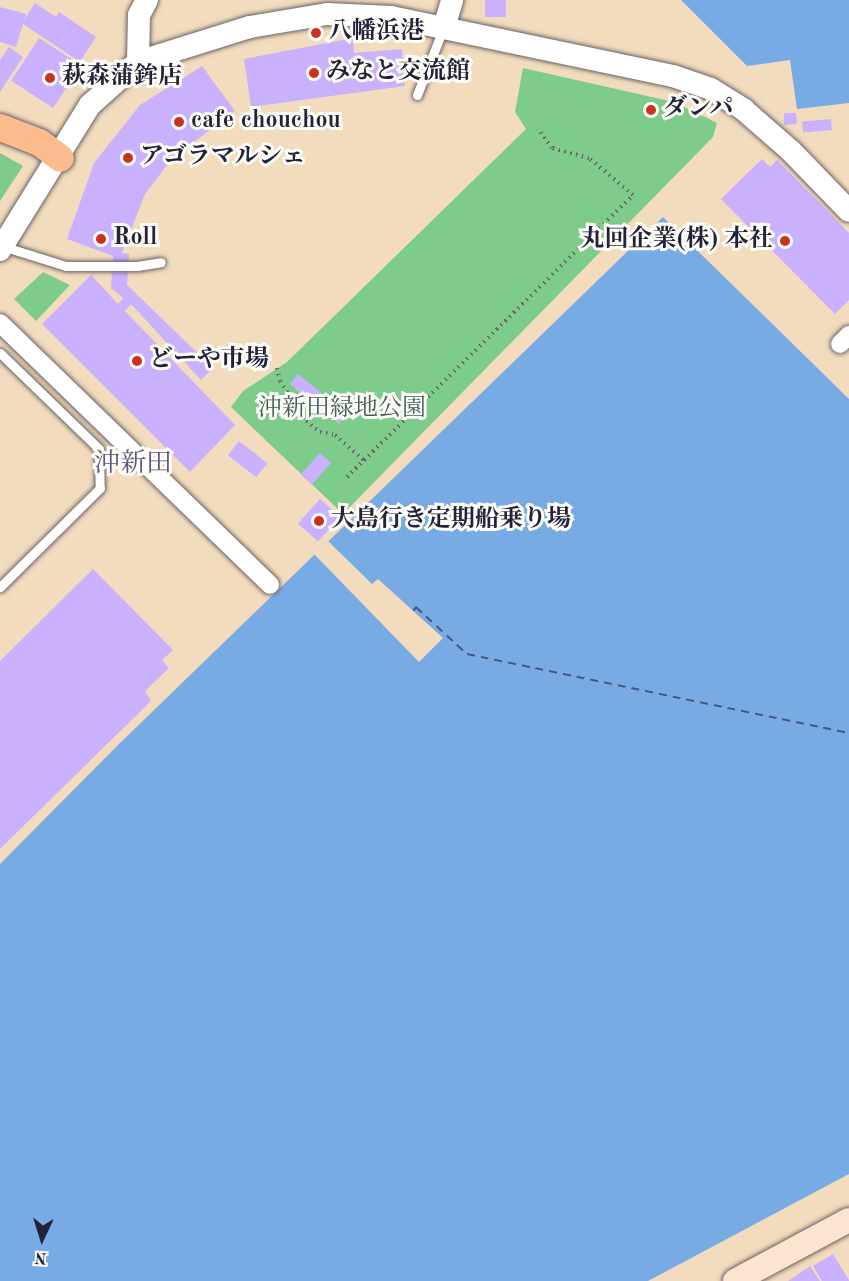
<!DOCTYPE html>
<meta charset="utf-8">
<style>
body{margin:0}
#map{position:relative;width:849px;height:1281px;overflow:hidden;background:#f3dcbd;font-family:"Old Standard TT","Noto Serif JP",serif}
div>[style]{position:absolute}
.green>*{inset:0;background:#7ecc8b}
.water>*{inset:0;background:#78aae4}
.pier>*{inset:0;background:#f3dcbd}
.ferry>*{height:1.5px;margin-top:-0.75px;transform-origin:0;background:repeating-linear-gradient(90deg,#44587f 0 8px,transparent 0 14px)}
.building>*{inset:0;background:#cab1fe;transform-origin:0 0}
.path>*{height:4px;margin-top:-2px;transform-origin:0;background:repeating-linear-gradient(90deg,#6b6368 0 1.5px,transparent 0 6px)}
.roads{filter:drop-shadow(0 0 2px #6b6368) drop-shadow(0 0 2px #6b6368)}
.service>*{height:9px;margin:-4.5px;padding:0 4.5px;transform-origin:4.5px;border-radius:4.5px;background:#fff}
.minor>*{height:18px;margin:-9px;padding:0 9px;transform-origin:9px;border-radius:9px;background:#fff}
.tertiary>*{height:22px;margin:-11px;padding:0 11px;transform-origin:11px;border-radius:11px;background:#fff}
.secondary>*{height:24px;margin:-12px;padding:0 12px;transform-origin:12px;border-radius:12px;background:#fde4d1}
.primary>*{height:27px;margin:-13.5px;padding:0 13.5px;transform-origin:13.5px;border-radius:13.5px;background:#fbbb8d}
.dots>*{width:16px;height:16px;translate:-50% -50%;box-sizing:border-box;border:3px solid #fdfcf7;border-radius:50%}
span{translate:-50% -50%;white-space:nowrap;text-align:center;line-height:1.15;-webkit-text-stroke:6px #fdfcf7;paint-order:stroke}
.poi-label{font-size:24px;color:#22223b;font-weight:700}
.left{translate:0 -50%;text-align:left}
.right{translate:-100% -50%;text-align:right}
.park-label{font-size:24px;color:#425e57}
.neighbourhood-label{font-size:26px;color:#5d547f}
.north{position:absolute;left:12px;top:1209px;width:60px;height:60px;-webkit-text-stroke:4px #fdfcf7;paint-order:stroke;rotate:184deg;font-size:16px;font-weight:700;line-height:24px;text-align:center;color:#22223b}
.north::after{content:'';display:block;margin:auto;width:21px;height:27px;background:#22223b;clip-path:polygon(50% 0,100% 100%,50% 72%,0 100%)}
</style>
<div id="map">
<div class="green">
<i style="clip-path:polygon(523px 68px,674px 102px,717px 123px,713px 137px,343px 514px,231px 407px,243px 391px,287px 362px,526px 129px,515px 112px)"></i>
<i style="clip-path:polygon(0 153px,23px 166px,0 201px)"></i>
<i style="clip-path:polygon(43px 272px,70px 285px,36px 321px,14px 299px)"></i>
</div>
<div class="water">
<i style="clip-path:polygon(681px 0,849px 0,849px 103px,797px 109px,790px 60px,747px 66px)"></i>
<i style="clip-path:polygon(663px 217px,849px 399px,849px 1174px,648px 1281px,0 1281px,0 864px,119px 744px)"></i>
</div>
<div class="pier">
<i style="clip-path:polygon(328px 541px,372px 584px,378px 579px,443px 638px,419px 662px,314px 554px)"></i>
</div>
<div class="ferry">
<i style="left:413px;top:611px;width:5px;rotate:-53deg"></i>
<i style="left:416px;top:607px;width:69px;rotate:42.7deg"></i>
<i style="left:467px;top:654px;width:390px;rotate:11.7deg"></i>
</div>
<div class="building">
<i style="left:485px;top:0;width:21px;height:17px"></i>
<i style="clip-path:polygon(35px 3px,56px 17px,59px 12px,96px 37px,80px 62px,23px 24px,16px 47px,0 42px,0 7px,26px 14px,24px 20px)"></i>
<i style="left:39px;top:38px;width:50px;height:51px;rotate:33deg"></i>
<i style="clip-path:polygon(353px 38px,354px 53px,402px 49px,405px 86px,251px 107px,244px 59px)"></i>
<i style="clip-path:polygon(9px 47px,23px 57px,0 92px,0 60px)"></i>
<i style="clip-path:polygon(202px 66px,235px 111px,190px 145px,183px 144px,145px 194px,122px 253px,129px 254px,127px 285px,213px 368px,201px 380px,131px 304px,125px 311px,235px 425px,190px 472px,42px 324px,91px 275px,118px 304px,123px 298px,111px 288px,113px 256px,67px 239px,94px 163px,140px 105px)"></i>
<i style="clip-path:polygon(784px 113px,796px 113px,797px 124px,784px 125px)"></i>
<i style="left:831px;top:119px;width:11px;height:29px;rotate:85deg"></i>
<i style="clip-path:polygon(762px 159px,770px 167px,777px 160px,849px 233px,849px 300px,835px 314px,721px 199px)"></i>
<i style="left:298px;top:374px;width:63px;height:13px;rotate:39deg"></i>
<i style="left:239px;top:441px;width:36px;height:18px;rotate:38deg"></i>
<i style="left:320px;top:453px;width:15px;height:29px;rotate:42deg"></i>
<i style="left:320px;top:499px;width:27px;height:33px;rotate:42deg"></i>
<i style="clip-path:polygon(93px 569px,173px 650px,162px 660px,169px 668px,145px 691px,151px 701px,0 849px,0 661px)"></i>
<i style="clip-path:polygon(833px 1254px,849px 1280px,849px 1281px,822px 1281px,813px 1266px)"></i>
<i style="clip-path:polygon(810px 1266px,820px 1281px,788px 1281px)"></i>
</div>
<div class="path">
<i style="left:277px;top:368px;width:13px;rotate:77deg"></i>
<i style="left:280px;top:381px;width:48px;rotate:57deg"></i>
<i style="left:306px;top:421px;width:18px;rotate:38deg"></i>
<i style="left:320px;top:432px;width:15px;rotate:11deg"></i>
<i style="left:335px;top:435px;width:38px;rotate:41deg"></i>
<i style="left:347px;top:477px;width:402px;rotate:-44.6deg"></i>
<i style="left:633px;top:195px;width:57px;rotate:-139.9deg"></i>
<i style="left:589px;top:158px;width:38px;rotate:-165deg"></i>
<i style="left:552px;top:148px;width:24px;rotate:-126deg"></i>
</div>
<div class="roads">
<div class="service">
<i style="left:417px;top:95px;width:71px;rotate:-68.5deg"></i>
<i style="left:2px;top:246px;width:67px;rotate:17.4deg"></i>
<i style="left:66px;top:266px;width:71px"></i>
<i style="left:137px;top:266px;width:24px;rotate:-9deg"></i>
<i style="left:0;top:353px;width:138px;rotate:44.1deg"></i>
<i style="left:99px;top:449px;width:39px;rotate:89deg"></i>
<i style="left:100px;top:488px;width:141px;rotate:135.3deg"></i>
</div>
<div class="minor">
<i style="left:0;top:323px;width:376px;rotate:44.1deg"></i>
<i style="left:840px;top:344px;width:13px;rotate:-45deg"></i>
</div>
<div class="tertiary">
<i style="left:444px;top:27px;width:28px;rotate:-73deg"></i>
<i style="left:138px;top:62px;width:47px;rotate:-88.8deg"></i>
<i style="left:139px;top:15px;width:17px;rotate:-62deg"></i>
<i style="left:0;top:250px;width:171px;rotate:-58.2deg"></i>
<i style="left:90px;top:105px;width:64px;rotate:-41.9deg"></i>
<i style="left:138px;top:62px;width:117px;rotate:-17.4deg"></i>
<i style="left:250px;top:27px;width:78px;rotate:-9.6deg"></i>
<i style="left:327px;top:14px;width:64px;rotate:2.7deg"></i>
<i style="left:391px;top:17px;width:288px;rotate:11.8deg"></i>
<i style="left:673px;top:76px;width:40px;rotate:18.9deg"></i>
<i style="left:711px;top:89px;width:39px;rotate:32deg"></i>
<i style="left:744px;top:110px;width:62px;rotate:41.1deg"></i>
<i style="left:791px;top:151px;width:83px;rotate:46deg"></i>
</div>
<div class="secondary">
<i style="left:735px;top:1281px;width:129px;rotate:-28.2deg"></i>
</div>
<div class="primary">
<i style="left:0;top:127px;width:42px;rotate:21deg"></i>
<i style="left:39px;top:142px;width:26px;rotate:37deg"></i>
</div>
</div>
<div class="dots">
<i style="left:316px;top:33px;background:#c8321e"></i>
<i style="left:314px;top:73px;background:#c8321e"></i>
<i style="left:50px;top:78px;background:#c8321e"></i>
<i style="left:651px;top:110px;background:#c8321e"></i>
<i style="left:179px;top:122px;background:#c8321e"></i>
<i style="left:128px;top:158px;background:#c8321e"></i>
<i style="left:101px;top:239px;background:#c8321e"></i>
<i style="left:785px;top:241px;background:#c8321e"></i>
<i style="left:137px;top:361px;background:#c8321e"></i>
<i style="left:319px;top:521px;background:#c8321e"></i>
</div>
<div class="poi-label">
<span class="left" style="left:328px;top:33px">八幡浜港</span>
<span class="left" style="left:326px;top:73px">みなと交流館</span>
<span class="left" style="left:62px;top:78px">萩森蒲鉾店</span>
<span class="left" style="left:663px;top:110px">ダンパ</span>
<span class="left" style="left:191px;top:122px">cafe chouchou</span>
<span class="left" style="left:140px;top:158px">アゴラマルシェ</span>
<span class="left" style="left:113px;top:239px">Roll</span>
<span class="right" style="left:773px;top:241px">丸回企業(株) 本社</span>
<span class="left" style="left:149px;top:361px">どーや市場</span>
<span class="left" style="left:331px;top:521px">大島行き定期船乗り場</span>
</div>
<div class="park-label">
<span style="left:342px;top:410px">沖新田緑地公園</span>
</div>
<div class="neighbourhood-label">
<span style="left:133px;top:465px">沖新田</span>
</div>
<div class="north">N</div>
</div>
